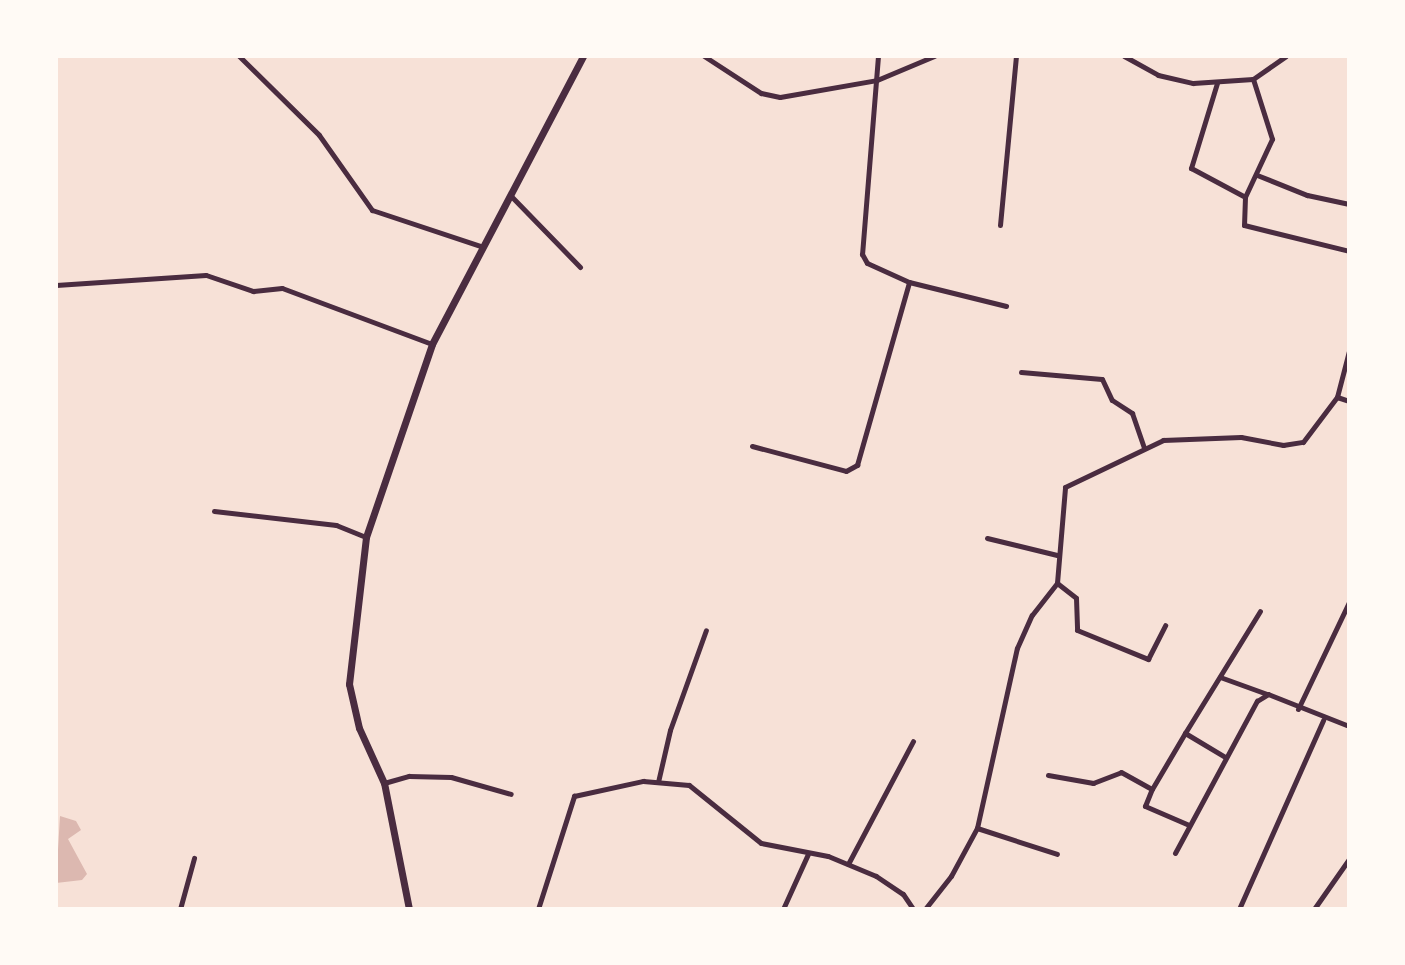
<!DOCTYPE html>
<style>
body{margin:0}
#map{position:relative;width:1405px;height:965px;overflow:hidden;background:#f7e1d7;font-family:"Fira Sans",sans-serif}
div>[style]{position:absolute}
.water>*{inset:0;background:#dcb8b0}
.minor>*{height:5px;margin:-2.5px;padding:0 2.5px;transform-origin:2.5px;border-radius:2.5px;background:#4a2c40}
.primary>*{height:7px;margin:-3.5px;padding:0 3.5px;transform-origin:3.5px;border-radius:3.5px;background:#4a2c40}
span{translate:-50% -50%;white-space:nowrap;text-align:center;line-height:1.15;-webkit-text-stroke:6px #fffaf5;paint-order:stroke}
.frame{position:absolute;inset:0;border:58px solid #fffaf5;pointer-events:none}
</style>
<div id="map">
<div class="water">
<i style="clip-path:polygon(60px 816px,76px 821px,81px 830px,68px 839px,87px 874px,82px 880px,56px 883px)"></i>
</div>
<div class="minor">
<i style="left:239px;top:56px;width:112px;rotate:44.6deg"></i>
<i style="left:319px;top:135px;width:92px;rotate:54.8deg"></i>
<i style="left:372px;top:210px;width:117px;rotate:18.4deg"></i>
<i style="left:704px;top:56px;width:68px;rotate:33deg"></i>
<i style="left:761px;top:93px;width:19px;rotate:12deg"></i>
<i style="left:780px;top:97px;width:98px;rotate:-9.9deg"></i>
<i style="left:877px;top:80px;width:62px;rotate:-22.8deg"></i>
<i style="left:878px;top:56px;width:199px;rotate:94.6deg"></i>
<i style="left:862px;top:254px;width:10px;rotate:61deg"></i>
<i style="left:867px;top:263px;width:46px;rotate:24.3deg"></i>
<i style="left:909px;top:282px;width:100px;rotate:13.9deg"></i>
<i style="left:1124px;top:56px;width:39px;rotate:29deg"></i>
<i style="left:1158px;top:75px;width:36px;rotate:13deg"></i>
<i style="left:1193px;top:83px;width:60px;rotate:-3.8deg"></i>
<i style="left:1253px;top:79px;width:40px;rotate:-34.9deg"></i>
<i style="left:1253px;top:79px;width:63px;rotate:72.4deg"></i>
<i style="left:1272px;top:139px;width:64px;rotate:115deg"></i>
<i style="left:1245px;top:197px;width:28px;rotate:92deg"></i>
<i style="left:1244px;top:225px;width:108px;rotate:13.9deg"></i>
<i style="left:1217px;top:83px;width:89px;rotate:107deg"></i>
<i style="left:1191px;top:168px;width:61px;rotate:28.2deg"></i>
<i style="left:1257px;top:175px;width:54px;rotate:21.8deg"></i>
<i style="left:1307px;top:195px;width:43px;rotate:12.1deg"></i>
<i style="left:511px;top:196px;width:99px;rotate:45.8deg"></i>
<i style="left:1000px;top:225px;width:170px;rotate:-84.6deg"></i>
<i style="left:56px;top:285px;width:150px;rotate:-3.8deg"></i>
<i style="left:206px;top:275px;width:50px;rotate:18.8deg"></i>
<i style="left:253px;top:291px;width:29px;rotate:-6deg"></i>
<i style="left:282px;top:288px;width:160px;rotate:20.5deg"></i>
<i style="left:1349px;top:351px;width:48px;rotate:104.6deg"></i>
<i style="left:1337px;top:397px;width:13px;rotate:18deg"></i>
<i style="left:1021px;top:372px;width:81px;rotate:4.9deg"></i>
<i style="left:1102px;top:379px;width:23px;rotate:65deg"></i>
<i style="left:1112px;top:400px;width:24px;rotate:33deg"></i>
<i style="left:1132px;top:413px;width:36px;rotate:71deg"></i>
<i style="left:752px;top:446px;width:97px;rotate:14.9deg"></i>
<i style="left:846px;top:471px;width:13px;rotate:-29deg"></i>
<i style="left:857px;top:465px;width:190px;rotate:-74.1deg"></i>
<i style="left:214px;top:511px;width:123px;rotate:6.5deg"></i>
<i style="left:336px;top:525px;width:32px;rotate:22deg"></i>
<i style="left:987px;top:538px;width:72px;rotate:13.7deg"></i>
<i style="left:1057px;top:583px;width:24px;rotate:38deg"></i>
<i style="left:1076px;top:598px;width:32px;rotate:88deg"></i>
<i style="left:1077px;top:630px;width:77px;rotate:22.2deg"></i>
<i style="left:1148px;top:659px;width:38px;rotate:-63deg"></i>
<i style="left:1220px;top:677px;width:50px;rotate:19.9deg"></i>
<i style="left:1298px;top:709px;width:119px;rotate:-64.5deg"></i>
<i style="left:1185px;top:733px;width:143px;rotate:-58.4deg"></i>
<i style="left:1048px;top:775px;width:46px;rotate:10.1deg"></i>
<i style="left:1093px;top:783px;width:30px;rotate:-21deg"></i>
<i style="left:1121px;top:772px;width:35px;rotate:29deg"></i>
<i style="left:658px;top:782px;width:53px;rotate:-77deg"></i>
<i style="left:670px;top:730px;width:106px;rotate:-70.2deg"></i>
<i style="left:384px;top:783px;width:26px;rotate:-16deg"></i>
<i style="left:409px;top:776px;width:42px;rotate:1.4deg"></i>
<i style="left:451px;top:777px;width:62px;rotate:15.8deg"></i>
<i style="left:1189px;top:825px;width:48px;rotate:-156.6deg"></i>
<i style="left:1145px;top:806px;width:18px;rotate:-68deg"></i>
<i style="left:1152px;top:789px;width:65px;rotate:-59.5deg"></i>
<i style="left:1185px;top:733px;width:47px;rotate:31deg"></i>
<i style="left:977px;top:828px;width:84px;rotate:18deg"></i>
<i style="left:1175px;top:853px;width:173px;rotate:-61.7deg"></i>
<i style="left:1257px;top:701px;width:13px;rotate:-32deg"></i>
<i style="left:1268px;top:694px;width:87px;rotate:21.6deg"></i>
<i style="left:848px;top:864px;width:139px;rotate:-62.1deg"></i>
<i style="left:180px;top:909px;width:53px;rotate:-74.6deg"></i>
<i style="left:538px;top:909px;width:119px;rotate:-72.3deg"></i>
<i style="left:574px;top:796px;width:71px;rotate:-12.3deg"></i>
<i style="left:643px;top:781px;width:46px;rotate:5deg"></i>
<i style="left:689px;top:785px;width:92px;rotate:38.9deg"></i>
<i style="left:761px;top:843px;width:68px;rotate:11deg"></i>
<i style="left:828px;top:856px;width:52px;rotate:22.6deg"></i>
<i style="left:876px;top:876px;width:32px;rotate:34deg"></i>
<i style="left:903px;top:894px;width:18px;rotate:56deg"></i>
<i style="left:783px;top:909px;width:60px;rotate:-65.6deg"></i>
<i style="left:925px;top:909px;width:42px;rotate:-51.8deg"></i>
<i style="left:951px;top:876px;width:55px;rotate:-61.6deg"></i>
<i style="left:977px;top:828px;width:184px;rotate:-77.5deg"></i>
<i style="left:1017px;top:648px;width:36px;rotate:-66deg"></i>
<i style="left:1032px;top:615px;width:41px;rotate:-52deg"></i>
<i style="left:1057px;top:583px;width:96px;rotate:-85.2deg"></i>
<i style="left:1065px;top:487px;width:109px;rotate:-25.6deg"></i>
<i style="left:1163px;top:440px;width:78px;rotate:-2.2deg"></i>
<i style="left:1241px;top:437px;width:43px;rotate:10.8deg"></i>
<i style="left:1283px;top:445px;width:20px;rotate:-9deg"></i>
<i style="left:1303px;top:442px;width:56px;rotate:-52.9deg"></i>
<i style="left:1239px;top:909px;width:207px;rotate:-66deg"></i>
<i style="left:1314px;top:909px;width:61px;rotate:-55deg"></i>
</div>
<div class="primary">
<i style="left:409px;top:909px;width:128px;rotate:-101.2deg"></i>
<i style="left:384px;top:783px;width:60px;rotate:-114.4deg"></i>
<i style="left:359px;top:728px;width:45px;rotate:-102.8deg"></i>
<i style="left:349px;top:684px;width:148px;rotate:-83.4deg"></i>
<i style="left:366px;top:537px;width:204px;rotate:-71.1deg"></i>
<i style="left:432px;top:344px;width:325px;rotate:-62.3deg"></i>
</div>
<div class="frame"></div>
</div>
